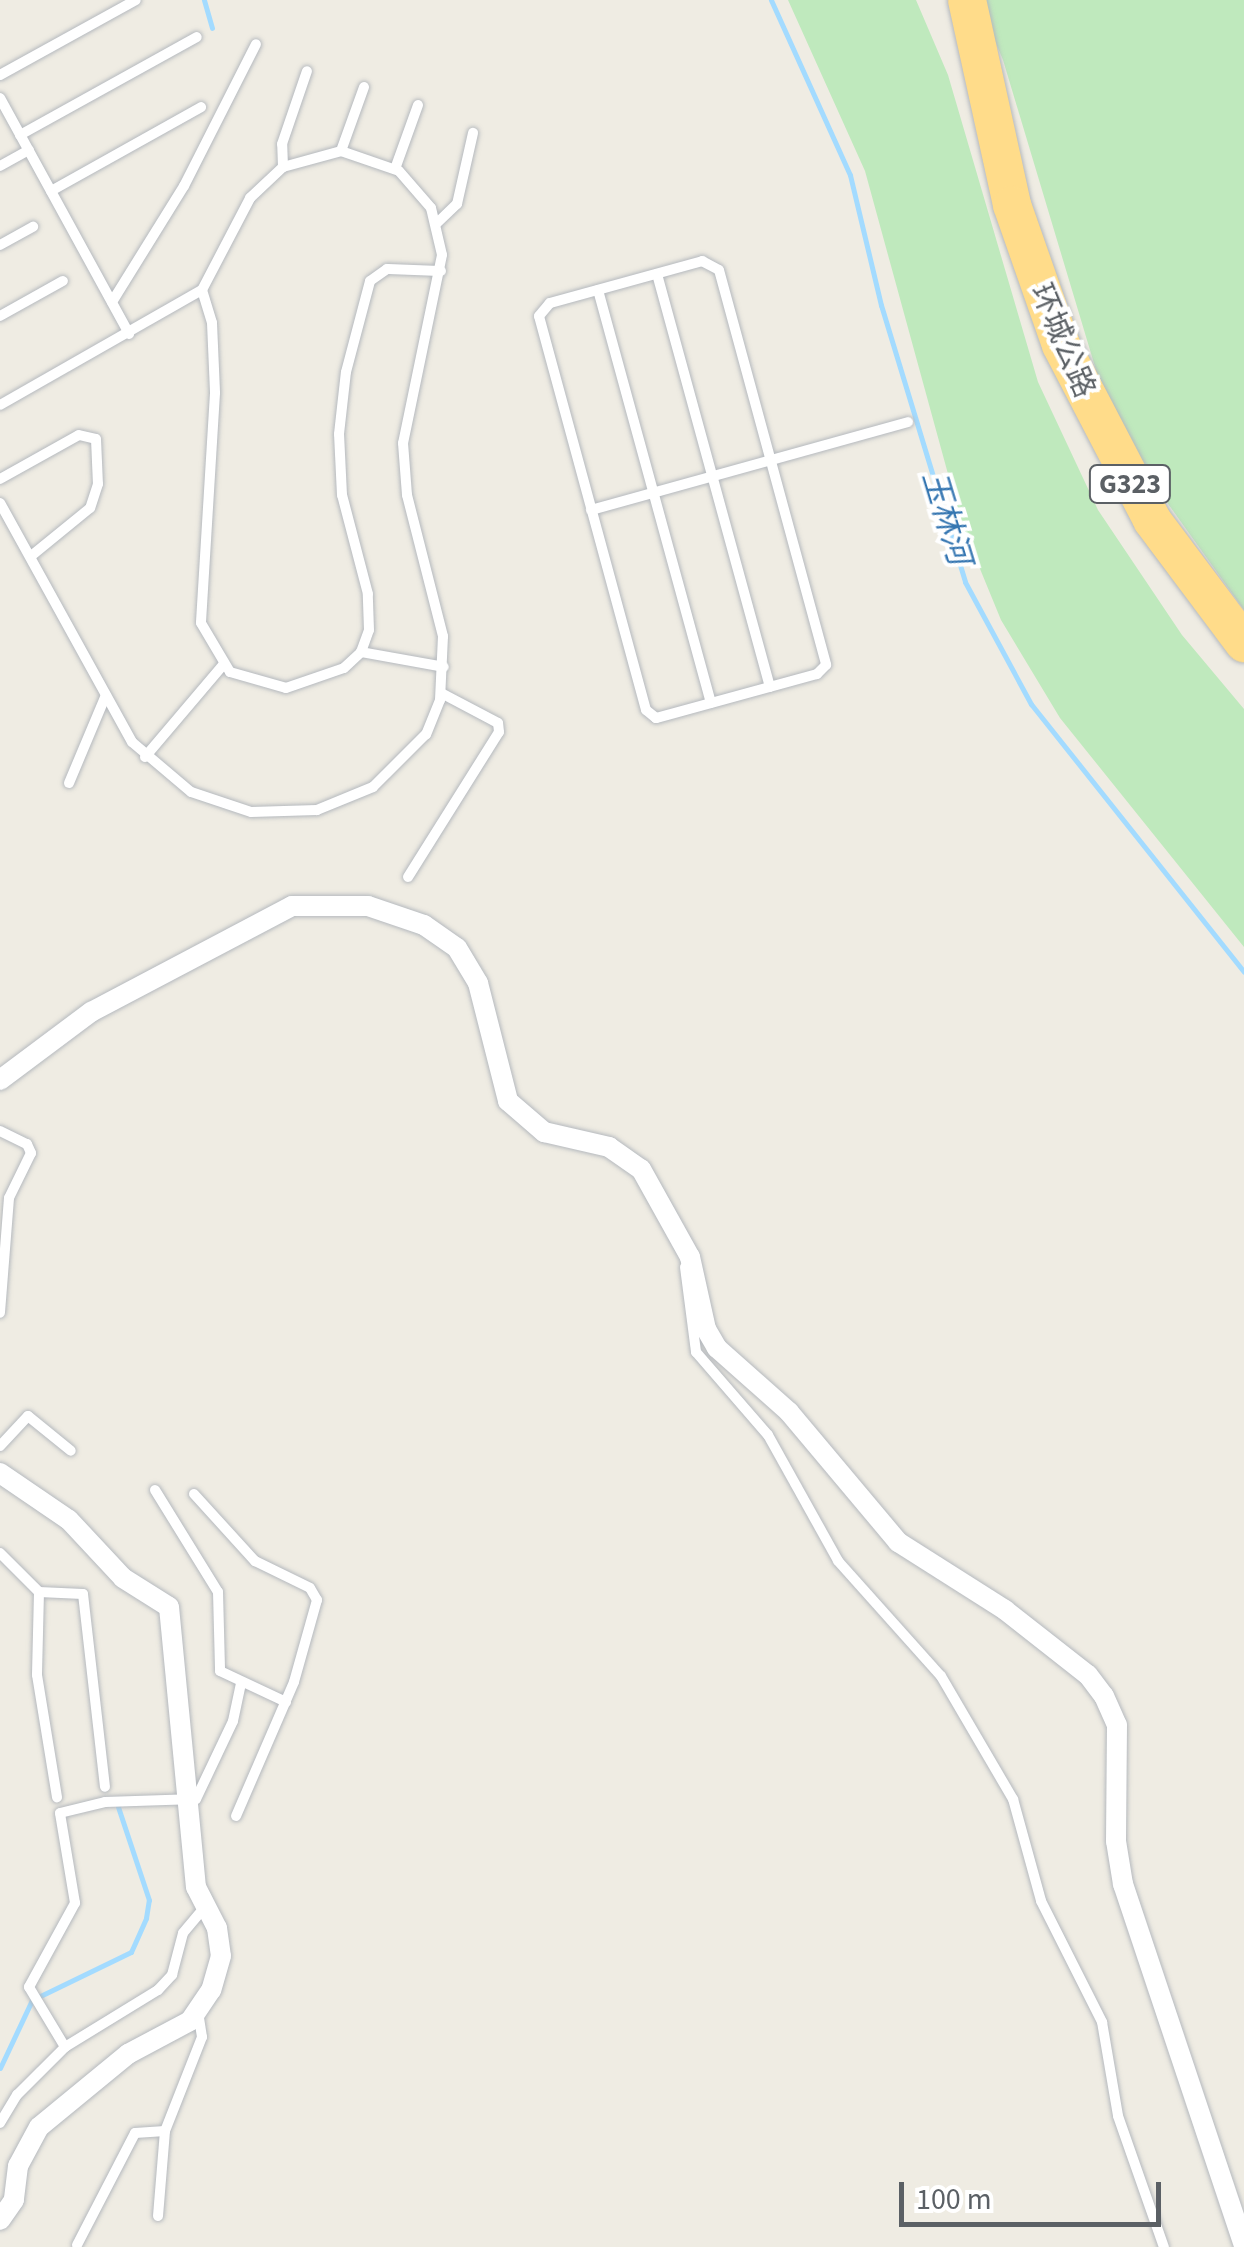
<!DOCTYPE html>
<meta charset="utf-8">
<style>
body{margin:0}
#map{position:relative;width:1244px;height:2247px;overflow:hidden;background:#efece3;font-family:"Source Sans 3","Noto Sans SC",sans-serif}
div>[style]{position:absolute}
.green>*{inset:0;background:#bfe9bd}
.stream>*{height:5px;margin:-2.5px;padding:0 2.5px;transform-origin:2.5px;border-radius:2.5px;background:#a3dbff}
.roads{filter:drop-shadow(0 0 2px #b5b9be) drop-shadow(0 0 2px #b5b9be)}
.lane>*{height:10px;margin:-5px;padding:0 5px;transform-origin:5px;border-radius:5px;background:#fff}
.street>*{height:20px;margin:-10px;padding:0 10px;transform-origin:10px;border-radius:10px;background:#fff}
.highway>*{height:38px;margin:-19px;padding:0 19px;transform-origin:19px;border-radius:19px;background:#ffdc8a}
span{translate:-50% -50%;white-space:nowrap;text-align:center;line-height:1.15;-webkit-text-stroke:8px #fff;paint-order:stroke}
.shield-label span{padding:2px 8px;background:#fff;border:2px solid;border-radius:8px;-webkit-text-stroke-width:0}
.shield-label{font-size:28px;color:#5b6065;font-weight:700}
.street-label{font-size:30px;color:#5b6065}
.water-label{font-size:32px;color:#3576b1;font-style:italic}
.scale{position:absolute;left:899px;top:2182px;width:262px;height:45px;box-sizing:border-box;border:5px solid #5b6065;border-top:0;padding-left:12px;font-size:30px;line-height:35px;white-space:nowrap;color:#5b6065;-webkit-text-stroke:8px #fff;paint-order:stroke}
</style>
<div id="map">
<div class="green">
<i style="clip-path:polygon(788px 0,916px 0,948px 75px,1038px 382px,1098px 510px,1182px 635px,1244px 709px,1244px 947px,1060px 718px,1001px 620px,962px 525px,865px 171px)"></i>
<i style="clip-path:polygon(978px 0,1244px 0,1244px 610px,1151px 480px,1099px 380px,1003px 60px)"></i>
</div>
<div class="stream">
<i style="left:204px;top:0;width:29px;rotate:74deg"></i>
<i style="left:771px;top:0;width:192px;rotate:65.7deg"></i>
<i style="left:850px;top:175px;width:134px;rotate:76.6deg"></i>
<i style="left:881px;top:305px;width:289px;rotate:73.1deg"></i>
<i style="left:965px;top:582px;width:139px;rotate:61.6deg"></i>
<i style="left:1031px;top:704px;width:342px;rotate:51.5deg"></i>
<i style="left:0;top:2068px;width:75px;rotate:-64.8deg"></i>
<i style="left:32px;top:2000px;width:110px;rotate:-25.9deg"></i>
<i style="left:131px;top:1952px;width:37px;rotate:-66deg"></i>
<i style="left:146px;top:1918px;width:18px;rotate:-81deg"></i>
<i style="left:149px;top:1900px;width:98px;rotate:-108.4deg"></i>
</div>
<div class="roads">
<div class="lane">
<i style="left:0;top:75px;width:155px;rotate:-28.9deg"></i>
<i style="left:0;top:98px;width:269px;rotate:61.3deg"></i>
<i style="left:20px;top:135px;width:202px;rotate:-29deg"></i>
<i style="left:341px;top:151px;width:68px;rotate:-70.2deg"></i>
<i style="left:0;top:166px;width:33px;rotate:-29deg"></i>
<i style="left:283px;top:167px;width:23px;rotate:-92deg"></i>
<i style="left:282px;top:144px;width:77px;rotate:-71.1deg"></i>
<i style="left:395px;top:169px;width:68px;rotate:-70.2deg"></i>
<i style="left:51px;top:191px;width:172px;rotate:-29.2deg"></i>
<i style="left:437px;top:223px;width:28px;rotate:-44deg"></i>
<i style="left:457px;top:204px;width:73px;rotate:-77.3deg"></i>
<i style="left:0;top:245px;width:38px;rotate:-29deg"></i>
<i style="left:702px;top:261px;width:19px;rotate:28deg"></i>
<i style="left:719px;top:270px;width:409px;rotate:74.8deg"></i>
<i style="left:826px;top:665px;width:13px;rotate:135deg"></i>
<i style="left:817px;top:674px;width:167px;rotate:164.7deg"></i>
<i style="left:656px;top:718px;width:13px;rotate:-141deg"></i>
<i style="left:646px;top:710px;width:408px;rotate:-105.2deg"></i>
<i style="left:539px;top:316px;width:17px;rotate:-50deg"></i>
<i style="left:550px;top:303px;width:158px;rotate:-15.4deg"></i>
<i style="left:657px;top:274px;width:428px;rotate:74.7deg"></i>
<i style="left:202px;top:290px;width:34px;rotate:73deg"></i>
<i style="left:212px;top:323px;width:70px;rotate:87.5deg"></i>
<i style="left:215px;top:393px;width:230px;rotate:93.5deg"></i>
<i style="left:201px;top:623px;width:57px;rotate:59.4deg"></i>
<i style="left:230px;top:672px;width:58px;rotate:15.9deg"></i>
<i style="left:286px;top:688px;width:61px;rotate:-19deg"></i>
<i style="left:344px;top:668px;width:23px;rotate:-43deg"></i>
<i style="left:361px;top:652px;width:23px;rotate:-70deg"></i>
<i style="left:369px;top:630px;width:36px;rotate:-92deg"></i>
<i style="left:368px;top:594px;width:102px;rotate:-104.7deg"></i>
<i style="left:342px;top:495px;width:61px;rotate:-92.8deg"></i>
<i style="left:339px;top:434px;width:62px;rotate:-83.6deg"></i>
<i style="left:346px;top:372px;width:94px;rotate:-75.2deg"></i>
<i style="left:370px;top:281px;width:21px;rotate:-35deg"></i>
<i style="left:387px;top:269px;width:54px;rotate:2.1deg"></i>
<i style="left:598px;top:290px;width:428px;rotate:74.7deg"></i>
<i style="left:112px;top:302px;width:137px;rotate:-58.2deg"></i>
<i style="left:184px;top:186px;width:159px;rotate:-63.1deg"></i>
<i style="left:0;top:316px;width:72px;rotate:-29.1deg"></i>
<i style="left:0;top:405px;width:232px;rotate:-29.7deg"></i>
<i style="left:202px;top:290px;width:104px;rotate:-62.4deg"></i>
<i style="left:250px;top:198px;width:45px;rotate:-43.2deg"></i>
<i style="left:283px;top:167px;width:60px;rotate:-15.4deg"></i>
<i style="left:341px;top:151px;width:61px;rotate:19deg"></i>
<i style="left:399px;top:171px;width:49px;rotate:49.1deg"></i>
<i style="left:431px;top:208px;width:48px;rotate:76.8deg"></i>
<i style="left:442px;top:255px;width:192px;rotate:101.7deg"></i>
<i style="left:403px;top:443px;width:52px;rotate:85.6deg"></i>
<i style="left:407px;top:495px;width:146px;rotate:75.7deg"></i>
<i style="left:443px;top:636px;width:64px;rotate:92.7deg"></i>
<i style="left:440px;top:700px;width:37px;rotate:112deg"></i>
<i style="left:426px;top:734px;width:75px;rotate:135deg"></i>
<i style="left:373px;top:787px;width:61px;rotate:157.7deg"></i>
<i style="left:317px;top:810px;width:66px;rotate:178.3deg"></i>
<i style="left:251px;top:812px;width:63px;rotate:-161.6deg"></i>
<i style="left:191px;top:792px;width:77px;rotate:-139.7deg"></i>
<i style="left:132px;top:742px;width:273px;rotate:-118.9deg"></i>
<i style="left:0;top:479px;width:90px;rotate:-29.1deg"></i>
<i style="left:79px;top:435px;width:17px;rotate:13deg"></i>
<i style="left:96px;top:439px;width:45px;rotate:87.5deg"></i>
<i style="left:98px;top:484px;width:25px;rotate:108deg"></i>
<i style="left:90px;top:508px;width:77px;rotate:140.8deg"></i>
<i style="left:591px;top:510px;width:329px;rotate:-15.5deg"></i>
<i style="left:361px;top:652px;width:84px;rotate:10.2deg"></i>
<i style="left:145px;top:757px;width:121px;rotate:-49.7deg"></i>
<i style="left:69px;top:783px;width:95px;rotate:-67.2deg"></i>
<i style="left:408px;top:877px;width:171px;rotate:-57.9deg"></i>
<i style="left:499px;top:732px;width:9px;rotate:-96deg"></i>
<i style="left:498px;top:723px;width:64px;rotate:-152.2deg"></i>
<i style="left:0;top:1131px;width:30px;rotate:26deg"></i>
<i style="left:27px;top:1144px;width:10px;rotate:66deg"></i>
<i style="left:31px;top:1153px;width:50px;rotate:116.1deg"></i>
<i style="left:9px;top:1198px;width:115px;rotate:94.5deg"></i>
<i style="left:685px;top:1267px;width:86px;rotate:82.6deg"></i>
<i style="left:696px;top:1352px;width:110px;rotate:49.1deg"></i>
<i style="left:768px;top:1435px;width:144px;rotate:60.9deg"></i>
<i style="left:838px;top:1561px;width:154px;rotate:48.2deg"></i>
<i style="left:941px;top:1676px;width:143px;rotate:59.7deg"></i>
<i style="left:1013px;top:1799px;width:106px;rotate:74.6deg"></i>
<i style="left:1041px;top:1901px;width:136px;rotate:63.2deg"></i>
<i style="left:1102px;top:2022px;width:95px;rotate:80.3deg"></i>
<i style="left:1118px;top:2116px;width:139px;rotate:70.7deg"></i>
<i style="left:0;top:1446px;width:41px;rotate:-47deg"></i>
<i style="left:28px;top:1416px;width:55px;rotate:39.1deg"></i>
<i style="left:155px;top:1490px;width:120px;rotate:58.3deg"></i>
<i style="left:218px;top:1592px;width:79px;rotate:88.5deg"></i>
<i style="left:220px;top:1671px;width:73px;rotate:25.2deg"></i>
<i style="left:194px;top:1494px;width:91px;rotate:47.7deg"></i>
<i style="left:255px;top:1561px;width:61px;rotate:26.1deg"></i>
<i style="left:310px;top:1588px;width:14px;rotate:60deg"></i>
<i style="left:317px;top:1600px;width:85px;rotate:105.7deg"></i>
<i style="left:294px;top:1682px;width:146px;rotate:113.4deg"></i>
<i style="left:0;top:1553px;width:55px;rotate:45deg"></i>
<i style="left:39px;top:1592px;width:83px;rotate:91.4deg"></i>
<i style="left:37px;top:1675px;width:124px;rotate:80.7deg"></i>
<i style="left:39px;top:1592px;width:44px;rotate:2.6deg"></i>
<i style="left:83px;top:1594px;width:194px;rotate:83.5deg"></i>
<i style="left:65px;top:2047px;width:70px;rotate:-121deg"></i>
<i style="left:29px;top:1987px;width:96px;rotate:-61.3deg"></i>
<i style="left:75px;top:1903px;width:91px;rotate:-99.5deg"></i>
<i style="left:60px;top:1813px;width:46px;rotate:-13.7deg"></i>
<i style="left:105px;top:1802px;width:91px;rotate:-1.9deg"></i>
<i style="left:196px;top:1799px;width:86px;rotate:-64.6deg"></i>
<i style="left:233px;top:1721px;width:38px;rotate:-78deg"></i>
<i style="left:0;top:2123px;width:33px;rotate:-59deg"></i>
<i style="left:17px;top:2095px;width:68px;rotate:-45deg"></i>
<i style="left:65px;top:2047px;width:109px;rotate:-31.5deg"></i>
<i style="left:158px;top:1990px;width:21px;rotate:-47deg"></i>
<i style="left:172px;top:1975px;width:43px;rotate:-75.3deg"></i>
<i style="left:183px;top:1933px;width:33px;rotate:-50deg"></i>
<i style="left:158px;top:2216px;width:85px;rotate:-85.3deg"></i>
<i style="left:165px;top:2131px;width:101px;rotate:-68.5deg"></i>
<i style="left:202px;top:2037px;width:24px;rotate:-99deg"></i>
<i style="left:77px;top:2245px;width:126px;rotate:-62.6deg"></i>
<i style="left:135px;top:2133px;width:30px;rotate:-4deg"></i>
</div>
<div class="street">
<i style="left:0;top:1080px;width:114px;rotate:-36.8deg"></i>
<i style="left:91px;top:1012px;width:227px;rotate:-27.8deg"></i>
<i style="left:292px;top:906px;width:76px"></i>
<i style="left:368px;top:906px;width:59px;rotate:18.7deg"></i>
<i style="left:424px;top:925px;width:40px;rotate:34.9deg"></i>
<i style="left:457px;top:948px;width:41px;rotate:59deg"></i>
<i style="left:478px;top:983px;width:122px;rotate:75.7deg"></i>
<i style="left:508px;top:1101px;width:48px;rotate:40.7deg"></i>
<i style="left:544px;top:1132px;width:67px;rotate:13deg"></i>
<i style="left:609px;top:1147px;width:39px;rotate:35deg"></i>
<i style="left:641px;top:1169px;width:101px;rotate:60.9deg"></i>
<i style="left:690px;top:1257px;width:74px;rotate:77.5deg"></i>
<i style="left:706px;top:1329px;width:22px;rotate:60deg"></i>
<i style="left:717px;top:1348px;width:96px;rotate:41.6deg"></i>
<i style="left:789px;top:1412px;width:170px;rotate:50deg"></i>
<i style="left:898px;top:1542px;width:127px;rotate:32.4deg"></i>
<i style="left:1005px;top:1610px;width:105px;rotate:38.1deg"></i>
<i style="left:1088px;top:1675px;width:26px;rotate:53deg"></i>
<i style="left:1104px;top:1696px;width:32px;rotate:66deg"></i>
<i style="left:1117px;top:1725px;width:116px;rotate:90.5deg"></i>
<i style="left:1116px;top:1841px;width:44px;rotate:80.8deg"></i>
<i style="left:1123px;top:1884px;width:381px;rotate:71.5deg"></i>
<i style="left:0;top:1473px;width:83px;rotate:34.3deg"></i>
<i style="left:69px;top:1520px;width:79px;rotate:47deg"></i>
<i style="left:123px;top:1578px;width:54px;rotate:32.2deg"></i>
<i style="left:169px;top:1607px;width:281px;rotate:84.5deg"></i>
<i style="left:196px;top:1887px;width:46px;rotate:62.9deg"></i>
<i style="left:217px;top:1928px;width:28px;rotate:82deg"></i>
<i style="left:221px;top:1956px;width:35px;rotate:106deg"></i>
<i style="left:211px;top:1990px;width:37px;rotate:124deg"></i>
<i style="left:190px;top:2021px;width:70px;rotate:152deg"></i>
<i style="left:128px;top:2054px;width:115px;rotate:140.6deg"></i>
<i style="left:39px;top:2127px;width:44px;rotate:118.3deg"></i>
<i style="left:18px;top:2166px;width:34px;rotate:97deg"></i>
<i style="left:14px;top:2200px;width:24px;rotate:125deg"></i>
</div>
<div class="highway">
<i style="left:967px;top:0;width:210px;rotate:77.6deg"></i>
<i style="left:1012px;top:205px;width:148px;rotate:70.7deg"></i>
<i style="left:1061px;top:345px;width:197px;rotate:62.5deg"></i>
<i style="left:1152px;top:520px;width:154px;rotate:53.2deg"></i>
</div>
</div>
<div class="shield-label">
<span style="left:1130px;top:484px">G323</span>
</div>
<div class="street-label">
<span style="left:1062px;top:341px;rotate:67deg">环城公路</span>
</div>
<div class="water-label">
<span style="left:946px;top:518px;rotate:73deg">玉林河</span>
</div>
<div class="scale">100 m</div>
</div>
